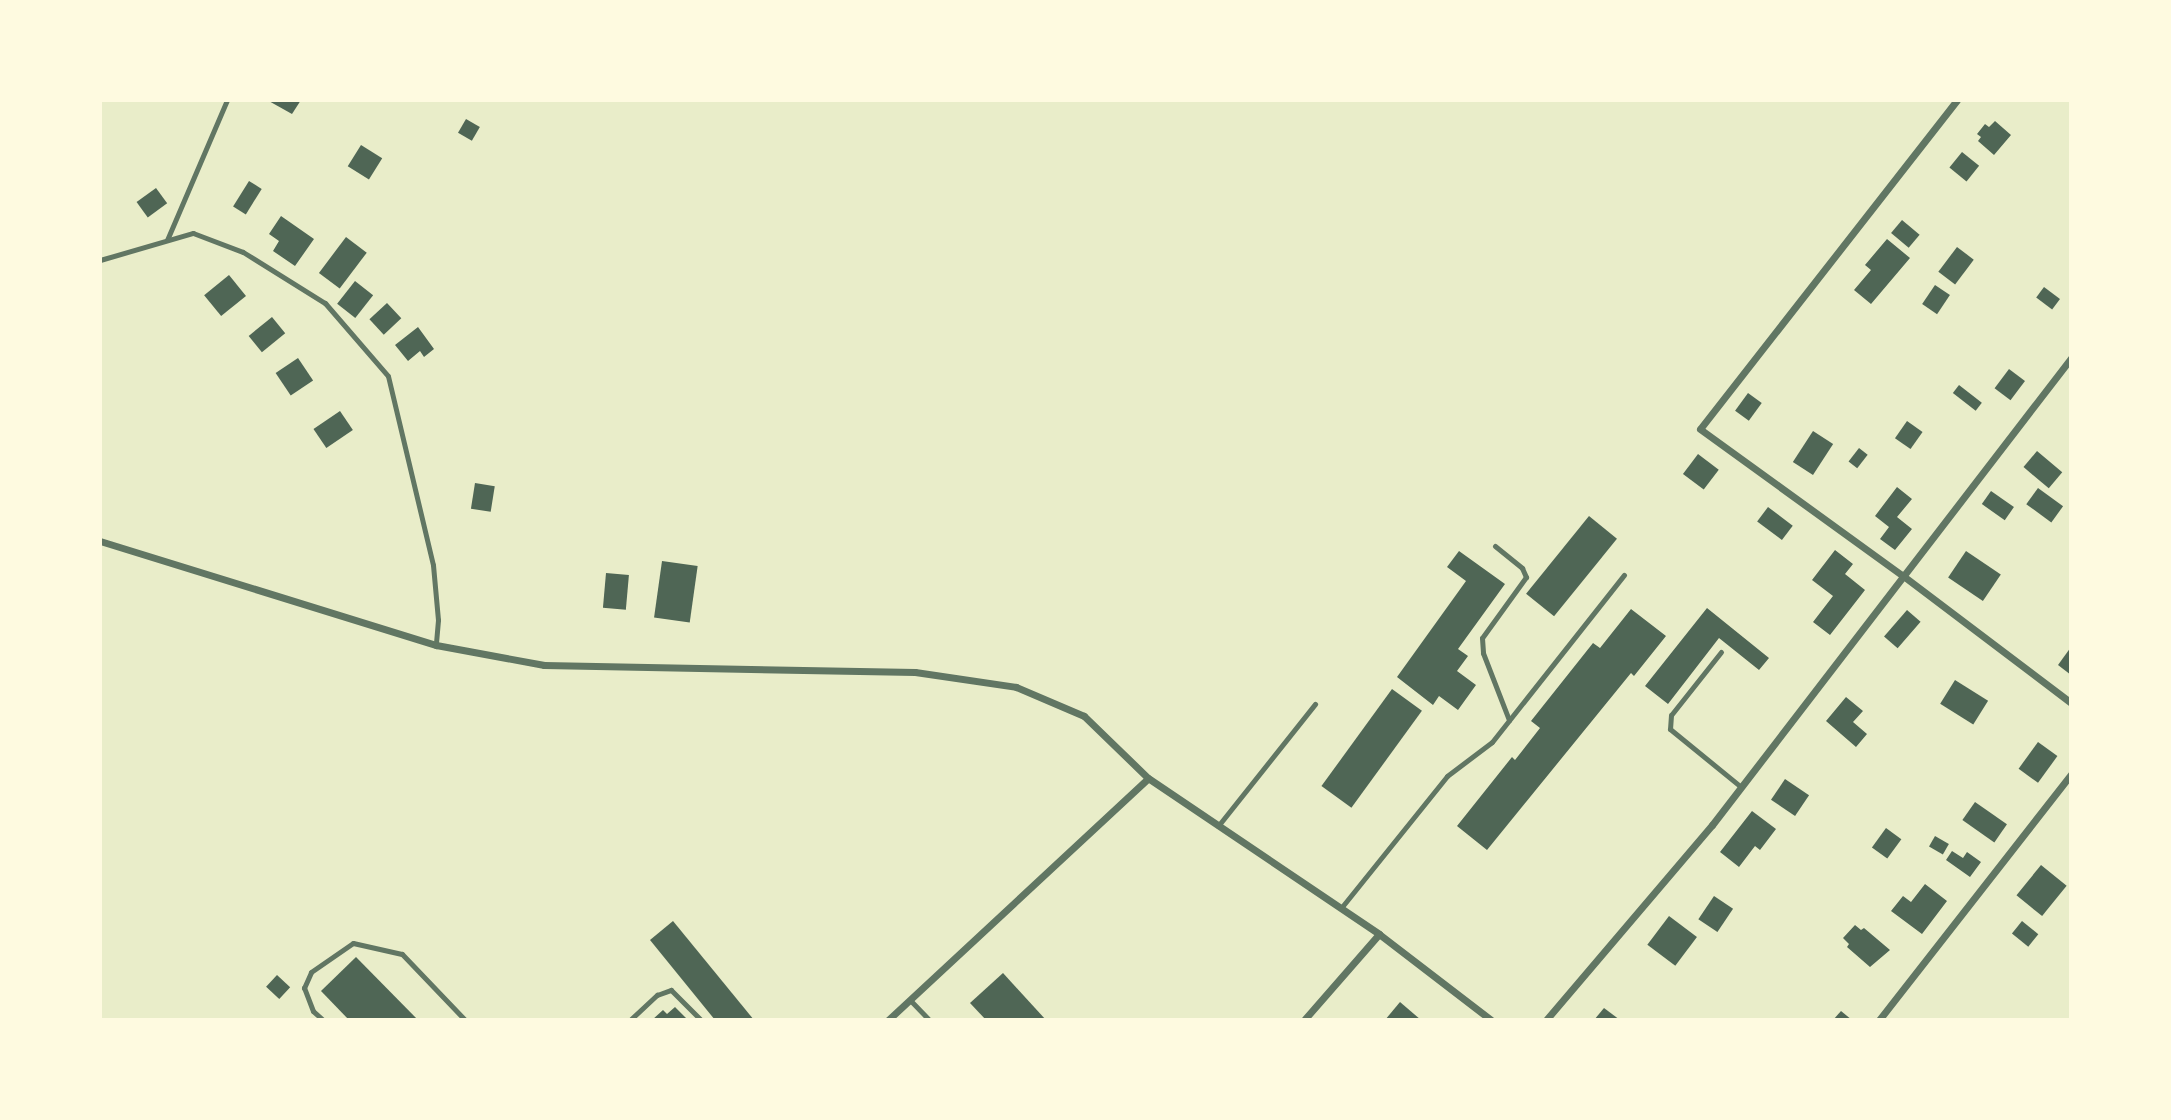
<!DOCTYPE html>
<style>
body{margin:0}
#map{position:relative;width:2171px;height:1120px;overflow:hidden;background:#e9edc9;font-family:"DM Sans",sans-serif}
div>[style]{position:absolute}
.building>*{inset:0;background:#4f6655;transform-origin:0 0}
.service>*{height:5px;margin:-2.5px;padding:0 2.5px;transform-origin:2.5px;border-radius:2.5px;background:#617663}
.minor>*{height:7px;margin:-3.5px;padding:0 3.5px;transform-origin:3.5px;border-radius:3.5px;background:#617663}
span{translate:-50% -50%;white-space:nowrap;text-align:center;line-height:1.15;-webkit-text-stroke:7px #fefae0;paint-order:stroke}
.frame{position:absolute;inset:0;border:102px solid #fefae0;pointer-events:none}
</style>
<div id="map">
<div class="building">
<i style="clip-path:polygon(267px 100px,301px 100px,292px 114px)"></i>
<i style="left:466px;top:119px;width:16px;height:16px;rotate:30deg"></i>
<i style="clip-path:polygon(1995px 121px,2011px 135px,1994px 155px,1978px 141px,1981px 137px,1977px 134px,1985px 124px,1989px 127px)"></i>
<i style="left:361px;top:145px;width:25px;height:25px;rotate:32deg"></i>
<i style="left:1962px;top:152px;width:22px;height:20px;rotate:39deg"></i>
<i style="left:249px;top:181px;width:15px;height:30px;rotate:32deg"></i>
<i style="left:156px;top:188px;width:19px;height:24px;rotate:54deg"></i>
<i style="clip-path:polygon(281px 216px,314px 239px,295px 266px,273px 251px,279px 241px,269px 234px)"></i>
<i style="left:1902px;top:220px;width:23px;height:17px;rotate:40deg"></i>
<i style="left:346px;top:237px;width:26px;height:45px;rotate:37deg"></i>
<i style="clip-path:polygon(1887px 239px,1910px 258px,1871px 304px,1854px 290px,1871px 270px,1865px 265px)"></i>
<i style="left:1957px;top:247px;width:21px;height:31px;rotate:37deg"></i>
<i style="left:229px;top:275px;width:27px;height:32px;rotate:51deg"></i>
<i style="left:355px;top:281px;width:23px;height:29px;rotate:38deg"></i>
<i style="left:1935px;top:285px;width:18px;height:23px;rotate:34deg"></i>
<i style="left:2044px;top:287px;width:20px;height:13px;rotate:37deg"></i>
<i style="left:387px;top:303px;width:21px;height:24px;rotate:47deg"></i>
<i style="left:272px;top:317px;width:21px;height:30px;rotate:51deg"></i>
<i style="clip-path:polygon(418px 327px,434px 349px,424px 357px,420px 351px,408px 361px,395px 345px)"></i>
<i style="left:298px;top:358px;width:27px;height:27px;rotate:56deg"></i>
<i style="left:2009px;top:369px;width:20px;height:24px;rotate:37deg"></i>
<i style="left:1959px;top:385px;width:29px;height:10px;rotate:38deg"></i>
<i style="left:1748px;top:393px;width:17px;height:22px;rotate:36deg"></i>
<i style="left:340px;top:411px;width:23px;height:32px;rotate:56deg"></i>
<i style="left:1907px;top:421px;width:19px;height:21px;rotate:35deg"></i>
<i style="left:1813px;top:431px;width:24px;height:37px;rotate:33deg"></i>
<i style="left:1859px;top:448px;width:11px;height:17px;rotate:38deg"></i>
<i style="left:2037px;top:451px;width:33px;height:21px;rotate:40deg"></i>
<i style="left:1698px;top:454px;width:26px;height:25px;rotate:37deg"></i>
<i style="left:475px;top:483px;width:20px;height:26px;rotate:9deg"></i>
<i style="clip-path:polygon(1897px 487px,1912px 499px,1897px 517px,1912px 529px,1895px 550px,1880px 539px,1889px 527px,1875px 516px)"></i>
<i style="left:2038px;top:488px;width:31px;height:20px;rotate:36deg"></i>
<i style="left:1991px;top:491px;width:28px;height:16px;rotate:35deg"></i>
<i style="left:1768px;top:507px;width:31px;height:18px;rotate:37deg"></i>
<i style="left:1589px;top:516px;width:36px;height:100px;rotate:39deg"></i>
<i style="clip-path:polygon(1835px 550px,1853px 564px,1845px 574px,1865px 590px,1830px 635px,1813px 622px,1833px 596px,1812px 580px)"></i>
<i style="clip-path:polygon(1459px 551px,1505px 584px,1458px 649px,1468px 656px,1457px 671px,1476px 685px,1458px 710px,1439px 696px,1433px 705px,1397px 677px,1466px 581px,1447px 567px)"></i>
<i style="left:1966px;top:551px;width:42px;height:32px;rotate:34deg"></i>
<i style="left:662px;top:561px;width:36px;height:57px;rotate:8deg"></i>
<i style="left:606px;top:573px;width:23px;height:35px;rotate:5deg"></i>
<i style="clip-path:polygon(1707px 608px,1769px 658px,1759px 670px,1719px 638px,1668px 704px,1645px 686px)"></i>
<i style="clip-path:polygon(1631px 609px,1666px 636px,1634px 676px,1631px 673px,1487px 850px,1457px 826px,1512px 757px,1515px 760px,1540px 728px,1531px 721px,1593px 643px,1600px 648px)"></i>
<i style="left:1907px;top:610px;width:18px;height:35px;rotate:41deg"></i>
<i style="clip-path:polygon(2071px 647px,2071px 675px,2058px 665px)"></i>
<i style="left:1955px;top:680px;width:39px;height:28px;rotate:32deg"></i>
<i style="left:1392px;top:689px;width:37px;height:120px;rotate:36deg"></i>
<i style="clip-path:polygon(1846px 697px,1863px 711px,1853px 722px,1867px 734px,1856px 747px,1826px 721px)"></i>
<i style="left:2038px;top:742px;width:24px;height:33px;rotate:36deg"></i>
<i style="left:1785px;top:779px;width:29px;height:25px;rotate:34deg"></i>
<i style="left:1975px;top:802px;width:39px;height:22px;rotate:35deg"></i>
<i style="clip-path:polygon(1752px 811px,1776px 829px,1760px 850px,1755px 846px,1739px 867px,1720px 852px)"></i>
<i style="left:1886px;top:828px;width:19px;height:24px;rotate:36deg"></i>
<i style="left:1935px;top:836px;width:16px;height:12px;rotate:30deg"></i>
<i style="clip-path:polygon(1952px 851px,1963px 858px,1967px 852px,1981px 862px,1970px 877px,1946px 860px)"></i>
<i style="left:2041px;top:865px;width:33px;height:39px;rotate:39deg"></i>
<i style="clip-path:polygon(1925px 884px,1947px 901px,1922px 934px,1891px 911px,1903px 896px,1911px 902px)"></i>
<i style="left:1714px;top:896px;width:23px;height:28px;rotate:34deg"></i>
<i style="left:1669px;top:916px;width:35px;height:36px;rotate:37deg"></i>
<i style="clip-path:polygon(673px 921px,754px 1020px,715px 1020px,650px 940px)"></i>
<i style="left:2022px;top:921px;width:21px;height:16px;rotate:39deg"></i>
<i style="clip-path:polygon(1855px 925px,1861px 930px,1864px 928px,1890px 950px,1870px 967px,1847px 947px,1849px 944px,1843px 938px)"></i>
<i style="clip-path:polygon(356px 957px,418px 1020px,349px 1020px,321px 991px)"></i>
<i style="clip-path:polygon(1003px 973px,1046px 1020px,986px 1020px,970px 1003px)"></i>
<i style="left:277px;top:975px;width:18px;height:16px;rotate:43deg"></i>
<i style="clip-path:polygon(1400px 1002px,1421px 1020px,1385px 1020px)"></i>
<i style="clip-path:polygon(675px 1007px,688px 1020px,652px 1020px,663px 1010px,667px 1014px)"></i>
<i style="clip-path:polygon(1604px 1008px,1620px 1020px,1594px 1020px)"></i>
<i style="clip-path:polygon(1841px 1011px,1852px 1020px,1833px 1020px)"></i>
</div>
<div class="service">
<i style="left:167px;top:240px;width:152px;rotate:-66.8deg"></i>
<i style="left:100px;top:260px;width:97px;rotate:-16.2deg"></i>
<i style="left:193px;top:233px;width:53px;rotate:20.8deg"></i>
<i style="left:243px;top:252px;width:97px;rotate:31.9deg"></i>
<i style="left:325px;top:303px;width:96px;rotate:49.2deg"></i>
<i style="left:388px;top:376px;width:194px;rotate:76.6deg"></i>
<i style="left:433px;top:565px;width:55px;rotate:84.8deg"></i>
<i style="left:438px;top:620px;width:25px;rotate:95deg"></i>
<i style="left:1495px;top:546px;width:35px;rotate:39deg"></i>
<i style="left:1522px;top:568px;width:10px;rotate:66deg"></i>
<i style="left:1526px;top:577px;width:75px;rotate:125.8deg"></i>
<i style="left:1482px;top:638px;width:15px;rotate:86deg"></i>
<i style="left:1483px;top:653px;width:72px;rotate:68.8deg"></i>
<i style="left:1721px;top:652px;width:80px;rotate:128.4deg"></i>
<i style="left:1671px;top:715px;width:14px;rotate:94deg"></i>
<i style="left:1670px;top:729px;width:92px;rotate:39.2deg"></i>
<i style="left:1218px;top:826px;width:156px;rotate:-51.5deg"></i>
<i style="left:1341px;top:908px;width:169px;rotate:-51.2deg"></i>
<i style="left:1447px;top:776px;width:56px;rotate:-37.1deg"></i>
<i style="left:1492px;top:742px;width:213px;rotate:-51.7deg"></i>
<i style="left:910px;top:1000px;width:28px;rotate:46deg"></i>
<i style="left:323px;top:1020px;width:13px;rotate:-138deg"></i>
<i style="left:313px;top:1011px;width:25px;rotate:-111deg"></i>
<i style="left:304px;top:988px;width:17px;rotate:-66deg"></i>
<i style="left:311px;top:972px;width:51px;rotate:-34.6deg"></i>
<i style="left:353px;top:943px;width:50px;rotate:12.7deg"></i>
<i style="left:402px;top:954px;width:91px;rotate:46.3deg"></i>
<i style="left:630px;top:1020px;width:37px;rotate:-43deg"></i>
<i style="left:657px;top:995px;width:15px;rotate:-20deg"></i>
<i style="left:671px;top:990px;width:42px;rotate:45deg"></i>
</div>
<div class="minor">
<i style="left:1957px;top:100px;width:417px;rotate:128deg"></i>
<i style="left:1700px;top:429px;width:249px;rotate:35.9deg"></i>
<i style="left:1902px;top:575px;width:212px;rotate:37.1deg"></i>
<i style="left:100px;top:541px;width:352px;rotate:17.2deg"></i>
<i style="left:436px;top:645px;width:110px;rotate:10.5deg"></i>
<i style="left:544px;top:665px;width:371px;rotate:1.1deg"></i>
<i style="left:915px;top:672px;width:102px;rotate:8.4deg"></i>
<i style="left:1016px;top:687px;width:74px;rotate:23.1deg"></i>
<i style="left:1084px;top:716px;width:89px;rotate:44.1deg"></i>
<i style="left:1148px;top:778px;width:279px;rotate:34deg"></i>
<i style="left:1379px;top:934px;width:141px;rotate:37.5deg"></i>
<i style="left:888px;top:1020px;width:355px;rotate:-42.9deg"></i>
<i style="left:1304px;top:1020px;width:114px;rotate:-48.9deg"></i>
<i style="left:1546px;top:1020px;width:256px;rotate:-49.6deg"></i>
<i style="left:1712px;top:825px;width:589px;rotate:-52.45deg"></i>
<i style="left:1879px;top:1020px;width:312px;rotate:-52deg"></i>
</div>
<div class="frame"></div>
</div>
